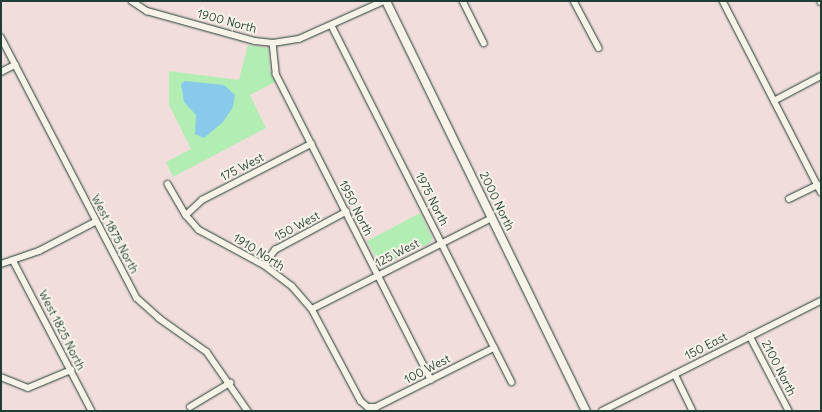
<!DOCTYPE html>
<style>
body{margin:0}
#map{position:relative;width:822px;height:412px;overflow:hidden;background:#f1dddc;font-family:Delius,sans-serif}
div>[style]{position:absolute}
.green>*{inset:0;background:#b2eeb4}
.water>*{inset:0;background:#89caea}
.roads{filter:drop-shadow(0 0 1px #1f3d34) drop-shadow(0 0 1px #1f3d34)}
.street>*{height:5.5px;margin:-2.75px;padding:0 2.75px;transform-origin:2.75px;border-radius:2.75px;background:#f7f3e8}
.secondary>*{height:8px;margin:-4px;padding:0 4px;transform-origin:4px;border-radius:4px;background:#f7f3e8}
span{translate:-50% -50%;white-space:nowrap;text-align:center;line-height:1.15;-webkit-text-stroke:4px #f7f3e8;paint-order:stroke}
.street-label{font-size:12px;color:#1f3d34}
.frame{position:absolute;inset:0;border:2px solid #1f3d34;pointer-events:none}
</style>
<div id="map">
<div class="green">
<i style="clip-path:polygon(248px 45px,268px 48px,270px 71px,275px 82px,250px 95px,266px 128px,173px 177px,166px 162px,191px 149px,169px 105px,169px 71px,239px 80px)"></i>
<i style="clip-path:polygon(420px 213px,432px 237px,431px 242px,383px 265px,379px 263px,367px 241px)"></i>
</div>
<div class="water">
<i style="clip-path:polygon(185px 81px,224px 85px,235px 95px,233px 107px,223px 122px,204px 138px,195px 134px,196px 115px,184px 102px,181px 84px)"></i>
</div>
<div class="roads">
<div class="street">
<i style="left:132px;top:1px;width:18px;rotate:34deg"></i>
<i style="left:147px;top:11px;width:112px;rotate:15.5deg"></i>
<i style="left:255px;top:41px;width:18px;rotate:6deg"></i>
<i style="left:273px;top:43px;width:26px;rotate:-9deg"></i>
<i style="left:299px;top:39px;width:93px;rotate:-24.1deg"></i>
<i style="left:463px;top:1px;width:47px;rotate:63.4deg"></i>
<i style="left:574px;top:1px;width:53px;rotate:62deg"></i>
<i style="left:723px;top:1px;width:215px;rotate:62.8deg"></i>
<i style="left:821px;top:1px;width:1px;rotate:90deg"></i>
<i style="left:332px;top:26px;width:399px;rotate:63.2deg"></i>
<i style="left:1px;top:37px;width:294px;rotate:62.5deg"></i>
<i style="left:137px;top:298px;width:30px;rotate:42deg"></i>
<i style="left:159px;top:318px;width:59px;rotate:35.3deg"></i>
<i style="left:207px;top:352px;width:72px;rotate:55.2deg"></i>
<i style="left:273px;top:43px;width:31px;rotate:84deg"></i>
<i style="left:276px;top:74px;width:343px;rotate:63.1deg"></i>
<i style="left:1px;top:72px;width:16px;rotate:-27deg"></i>
<i style="left:774px;top:101px;width:53px;rotate:-28deg"></i>
<i style="left:168px;top:184px;width:36px;rotate:60deg"></i>
<i style="left:186px;top:215px;width:20px;rotate:49deg"></i>
<i style="left:199px;top:230px;width:74px;rotate:28.3deg"></i>
<i style="left:264px;top:265px;width:35px;rotate:37deg"></i>
<i style="left:292px;top:286px;width:30px;rotate:49deg"></i>
<i style="left:312px;top:309px;width:104px;rotate:62deg"></i>
<i style="left:361px;top:401px;width:9px;rotate:41deg"></i>
<i style="left:368px;top:407px;width:8px"></i>
<i style="left:376px;top:407px;width:132px;rotate:-26.6deg"></i>
<i style="left:789px;top:199px;width:32px;rotate:-26deg"></i>
<i style="left:186px;top:215px;width:22px;rotate:-43deg"></i>
<i style="left:202px;top:200px;width:123px;rotate:-27.2deg"></i>
<i style="left:13px;top:260px;width:170px;rotate:62.4deg"></i>
<i style="left:1px;top:264px;width:40px;rotate:-18.9deg"></i>
<i style="left:39px;top:251px;width:63px;rotate:-27.4deg"></i>
<i style="left:264px;top:265px;width:19px;rotate:-54deg"></i>
<i style="left:275px;top:250px;width:81px;rotate:-28.2deg"></i>
<i style="left:312px;top:309px;width:202px;rotate:-26.8deg"></i>
<i style="left:750px;top:336px;width:85px;rotate:62.5deg"></i>
<i style="left:675px;top:374px;width:41px;rotate:64.1deg"></i>
<i style="left:1px;top:377px;width:29px;rotate:22deg"></i>
<i style="left:28px;top:388px;width:47px;rotate:-22.7deg"></i>
<i style="left:190px;top:407px;width:47px;rotate:-31deg"></i>
<i style="left:602px;top:411px;width:245px;rotate:-26.7deg"></i>
</div>
<div class="secondary">
<i style="left:386px;top:1px;width:456px;rotate:64deg"></i>
</div>
</div>
<div class="street-label">
<span style="left:227px;top:21px;rotate:15deg">1900 North</span>
<span style="left:242px;top:167px;rotate:-27deg">175 West</span>
<span style="left:432px;top:199px;rotate:63deg">1975 North</span>
<span style="left:497px;top:201px;rotate:64deg">2000 North</span>
<span style="left:356px;top:208px;rotate:63deg">1950 North</span>
<span style="left:297px;top:226px;rotate:-28deg">150 West</span>
<span style="left:115px;top:234px;rotate:62deg">West 1875 North</span>
<span style="left:259px;top:252px;rotate:32deg">1910 North</span>
<span style="left:397px;top:253px;rotate:-27deg">125 West</span>
<span style="left:62px;top:330px;rotate:63deg">West 1825 North</span>
<span style="left:706px;top:346px;rotate:-27deg">150 East</span>
<span style="left:779px;top:368px;rotate:63deg">2100 North</span>
<span style="left:427px;top:369px;rotate:-27deg">100 West</span>
</div>
<div class="frame"></div>
</div>
